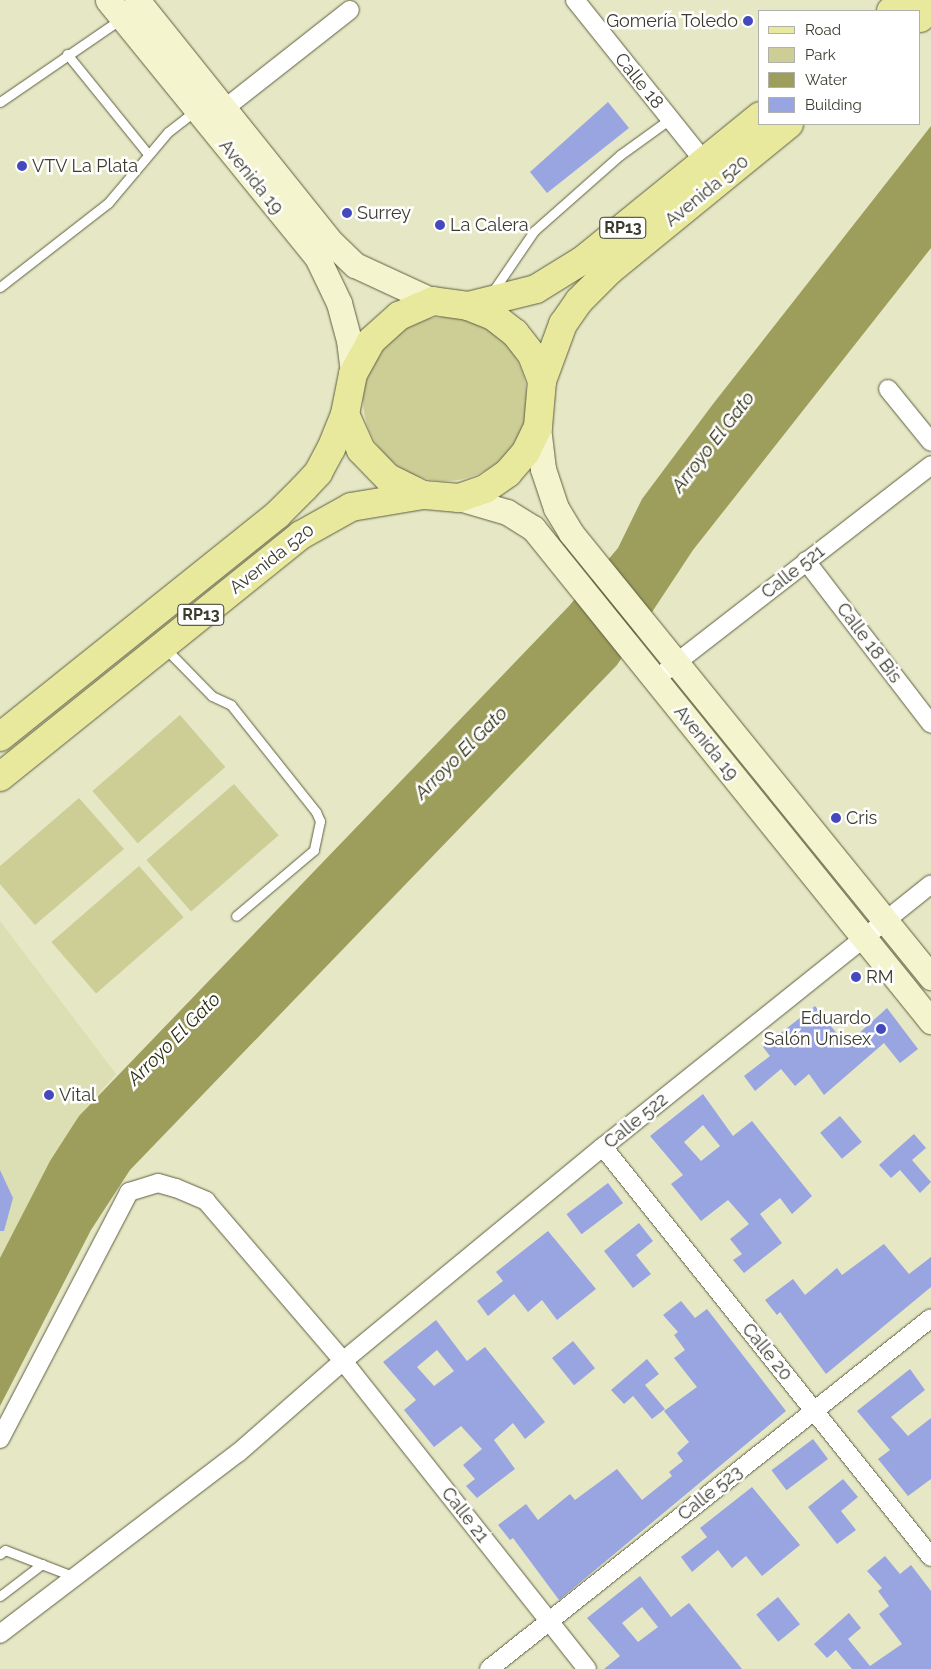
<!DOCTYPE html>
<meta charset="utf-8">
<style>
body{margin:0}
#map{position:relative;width:931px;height:1669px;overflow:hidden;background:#e6e7c4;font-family:Raleway,sans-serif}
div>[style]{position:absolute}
.built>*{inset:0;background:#dcdeb4}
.green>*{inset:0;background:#cdce96;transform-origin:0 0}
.round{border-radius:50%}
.water>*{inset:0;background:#9d9d5c}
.building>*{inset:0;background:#99a5e0;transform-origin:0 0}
.roads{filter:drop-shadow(0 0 1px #5e5f41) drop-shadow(0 0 1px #5e5f41)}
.lane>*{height:9px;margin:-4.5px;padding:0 4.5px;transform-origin:4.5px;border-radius:4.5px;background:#fff}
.street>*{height:18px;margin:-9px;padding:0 9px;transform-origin:9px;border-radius:9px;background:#fff}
.secondary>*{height:25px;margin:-12.5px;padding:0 12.5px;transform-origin:12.5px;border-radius:12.5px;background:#f4f4ce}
.primary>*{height:28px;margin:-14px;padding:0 14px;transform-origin:14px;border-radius:14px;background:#e9e99d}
.dots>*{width:14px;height:14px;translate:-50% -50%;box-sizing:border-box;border:2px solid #fff;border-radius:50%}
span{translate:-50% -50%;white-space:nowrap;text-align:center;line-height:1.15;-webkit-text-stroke:5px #fff;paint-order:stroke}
.shield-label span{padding:1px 4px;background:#fff;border:1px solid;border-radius:4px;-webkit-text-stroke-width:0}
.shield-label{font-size:16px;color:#3b3b2e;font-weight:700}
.poi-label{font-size:18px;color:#3b3b2e}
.right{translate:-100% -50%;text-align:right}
.left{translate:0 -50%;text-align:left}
.street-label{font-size:18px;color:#3b3b2e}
.water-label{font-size:19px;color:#2c2c0f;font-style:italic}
.legend{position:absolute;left:758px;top:10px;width:162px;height:115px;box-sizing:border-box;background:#fff;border:1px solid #b1b1ab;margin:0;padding:6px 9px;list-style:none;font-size:15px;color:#3b3b2e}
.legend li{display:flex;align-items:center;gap:10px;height:25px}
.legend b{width:25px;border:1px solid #b1b1ab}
</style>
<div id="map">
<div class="built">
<i style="clip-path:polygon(0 921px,116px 1074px,79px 1116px,0 1265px)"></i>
</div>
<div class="green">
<i class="round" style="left:363px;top:317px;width:164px;height:164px"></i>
<i style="left:180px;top:715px;width:69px;height:116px;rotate:49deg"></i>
<i style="left:234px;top:784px;width:68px;height:116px;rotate:49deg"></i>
<i style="clip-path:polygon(79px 798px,124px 849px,35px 925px,0 884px,0 866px)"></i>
<i style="left:139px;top:866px;width:68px;height:116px;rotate:49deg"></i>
</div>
<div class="water">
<i style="clip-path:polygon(931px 126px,931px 248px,693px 550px,617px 665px,130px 1170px,91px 1230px,0 1406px,0 1258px,50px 1161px,79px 1116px,569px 606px,618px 548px,642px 499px,713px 404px)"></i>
</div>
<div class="building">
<i style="clip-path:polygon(608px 102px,629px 128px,547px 193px,530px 172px)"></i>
<i style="clip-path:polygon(815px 1006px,846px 1045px,887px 1008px,918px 1049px,900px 1063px,884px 1043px,824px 1095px,809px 1074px,795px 1086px,781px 1069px,755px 1091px,744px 1076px,770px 1056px,763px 1047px)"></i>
<i style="clip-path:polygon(evenodd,703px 1094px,733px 1136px,752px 1121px,812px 1196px,792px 1214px,780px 1198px,760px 1214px,782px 1243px,744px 1273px,733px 1260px,742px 1254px,730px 1239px,749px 1224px,728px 1200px,701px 1221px,671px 1184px,683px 1175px,650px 1136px,703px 1094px,703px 1125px,720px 1146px,701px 1161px,684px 1142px,703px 1125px)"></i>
<i style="left:840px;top:1116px;width:34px;height:26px;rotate:50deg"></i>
<i style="clip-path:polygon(914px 1134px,926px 1148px,912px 1160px,931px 1182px,920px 1193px,900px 1170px,891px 1178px,879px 1165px)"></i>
<i style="clip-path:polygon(0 1170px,13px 1198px,4px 1231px,0 1231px)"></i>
<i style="left:608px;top:1183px;width:25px;height:52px;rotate:53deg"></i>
<i style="clip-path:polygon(639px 1223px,653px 1241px,636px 1255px,651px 1274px,633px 1288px,604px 1251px)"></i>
<i style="clip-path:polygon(548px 1231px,596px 1289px,557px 1320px,542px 1300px,528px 1312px,514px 1294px,488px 1316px,477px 1301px,503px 1281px,496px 1272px)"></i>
<i style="clip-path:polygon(884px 1244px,909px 1274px,931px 1257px,931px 1287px,826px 1374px,780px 1312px,777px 1315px,765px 1300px,793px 1279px,805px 1295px,837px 1268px,842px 1275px)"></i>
<i style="clip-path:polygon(681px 1301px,695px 1318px,707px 1309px,786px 1411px,559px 1600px,513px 1538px,510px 1540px,498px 1525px,526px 1504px,538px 1520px,570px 1494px,575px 1500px,617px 1469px,642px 1500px,672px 1476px,669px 1472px,683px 1461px,677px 1453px,689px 1442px,664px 1411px,697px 1387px,674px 1358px,685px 1350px,674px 1335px,678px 1332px,663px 1315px)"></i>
<i style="clip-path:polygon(evenodd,436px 1320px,467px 1361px,485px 1347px,545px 1422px,525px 1439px,513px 1423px,494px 1440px,515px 1469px,477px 1498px,466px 1486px,475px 1479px,463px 1465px,482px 1449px,461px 1426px,434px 1447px,404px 1410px,416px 1400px,383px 1362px,436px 1320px,437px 1350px,454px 1371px,434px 1386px,417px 1367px,437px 1350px)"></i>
<i style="left:573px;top:1341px;width:35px;height:27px;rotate:51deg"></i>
<i style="clip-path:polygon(647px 1359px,659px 1374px,645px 1385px,665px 1409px,652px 1419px,633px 1396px,624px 1404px,611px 1390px)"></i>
<i style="clip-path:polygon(910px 1369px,925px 1390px,891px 1417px,908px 1436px,931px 1418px,931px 1479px,908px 1496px,878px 1459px,890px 1450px,857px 1411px)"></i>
<i style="left:813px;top:1439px;width:25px;height:52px;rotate:53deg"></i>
<i style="clip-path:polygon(843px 1479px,858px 1497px,841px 1511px,856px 1530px,837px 1544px,808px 1507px)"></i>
<i style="clip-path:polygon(752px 1487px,800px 1545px,762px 1576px,746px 1556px,732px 1568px,718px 1550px,692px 1572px,681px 1557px,707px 1537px,700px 1528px)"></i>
<i style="clip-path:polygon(885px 1556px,900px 1574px,911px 1565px,931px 1591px,931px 1669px,852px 1669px,836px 1650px,827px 1658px,814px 1644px,849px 1613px,861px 1628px,848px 1639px,870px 1666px,902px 1644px,879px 1614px,889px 1606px,878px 1591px,882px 1588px,867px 1571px)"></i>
<i style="clip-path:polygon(evenodd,640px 1576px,671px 1617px,689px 1603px,742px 1669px,604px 1669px,620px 1656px,587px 1618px,640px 1576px,642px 1607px,658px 1627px,638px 1642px,622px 1623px,642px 1607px)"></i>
<i style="left:778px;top:1597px;width:35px;height:28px;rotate:51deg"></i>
</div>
<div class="roads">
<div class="lane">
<i style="left:67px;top:54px;width:129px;rotate:51deg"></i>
<i style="left:0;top:102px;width:148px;rotate:-34.5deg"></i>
<i style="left:0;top:287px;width:137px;rotate:-37.9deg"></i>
<i style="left:108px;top:203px;width:93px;rotate:-49.8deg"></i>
<i style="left:168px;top:132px;width:36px;rotate:-38deg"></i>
<i style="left:491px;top:294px;width:76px;rotate:-55.7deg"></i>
<i style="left:534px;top:231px;width:115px;rotate:-41.5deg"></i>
<i style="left:620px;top:155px;width:62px;rotate:-35.8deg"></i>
<i style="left:165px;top:648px;width:67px;rotate:45.6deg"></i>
<i style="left:212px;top:696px;width:21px;rotate:25deg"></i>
<i style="left:231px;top:705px;width:137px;rotate:51.5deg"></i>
<i style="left:316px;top:812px;width:10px;rotate:66deg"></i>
<i style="left:320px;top:821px;width:30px;rotate:102deg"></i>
<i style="left:314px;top:850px;width:102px;rotate:139.8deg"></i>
<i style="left:0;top:1554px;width:6px;rotate:-39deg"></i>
<i style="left:5px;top:1550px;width:75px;rotate:21.1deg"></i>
<i style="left:0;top:1596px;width:53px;rotate:-37.3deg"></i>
</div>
<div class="street">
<i style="left:575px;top:0;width:206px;rotate:51.3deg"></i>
<i style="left:224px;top:109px;width:160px;rotate:-38.2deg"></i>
<i style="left:888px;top:389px;width:68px;rotate:50.9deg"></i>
<i style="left:806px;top:561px;width:205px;rotate:52.5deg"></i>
<i style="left:667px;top:670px;width:334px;rotate:-37.8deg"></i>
<i style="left:603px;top:1147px;width:525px;rotate:51.34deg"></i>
<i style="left:0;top:1439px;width:279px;rotate:-62.4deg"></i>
<i style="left:129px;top:1192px;width:30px;rotate:-17deg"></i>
<i style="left:158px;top:1183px;width:19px;rotate:16deg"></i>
<i style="left:176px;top:1188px;width:33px;rotate:23deg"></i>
<i style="left:206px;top:1201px;width:211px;rotate:49.4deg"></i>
<i style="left:343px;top:1361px;width:393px;rotate:51.6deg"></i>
<i style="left:0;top:1634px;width:299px;rotate:-37.3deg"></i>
<i style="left:238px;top:1453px;width:140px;rotate:-41.2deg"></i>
<i style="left:343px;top:1361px;width:337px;rotate:-39.5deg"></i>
<i style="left:603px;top:1147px;width:420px;rotate:-38.7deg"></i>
<i style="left:489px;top:1669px;width:564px;rotate:-38.45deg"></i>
</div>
<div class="secondary">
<i style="left:108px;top:0;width:331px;rotate:50.9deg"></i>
<i style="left:317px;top:257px;width:51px;rotate:64.4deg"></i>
<i style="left:339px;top:303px;width:38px;rotate:75deg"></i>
<i style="left:349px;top:340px;width:34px;rotate:83deg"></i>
<i style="left:137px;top:0;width:312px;rotate:51.3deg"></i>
<i style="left:332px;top:243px;width:32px;rotate:44deg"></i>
<i style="left:355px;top:265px;width:86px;rotate:24.8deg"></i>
<i style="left:538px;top:427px;width:42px;rotate:83.2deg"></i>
<i style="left:543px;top:469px;width:41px;rotate:71.6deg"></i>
<i style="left:556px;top:508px;width:29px;rotate:59deg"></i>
<i style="left:571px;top:533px;width:572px;rotate:50.96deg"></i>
<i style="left:459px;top:498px;width:50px;rotate:16.3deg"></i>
<i style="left:507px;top:512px;width:31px;rotate:32deg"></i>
<i style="left:533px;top:528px;width:634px;rotate:51.09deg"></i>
</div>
<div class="primary">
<i style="left:891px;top:11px;width:18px;rotate:-38deg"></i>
<i style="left:920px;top:18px;width:15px;rotate:-42deg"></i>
<i style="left:468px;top:306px;width:70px;rotate:-14deg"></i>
<i style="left:536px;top:289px;width:55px;rotate:-31.7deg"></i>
<i style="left:583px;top:260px;width:228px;rotate:-39.1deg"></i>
<i style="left:542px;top:381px;width:61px;rotate:-69.8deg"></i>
<i style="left:563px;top:324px;width:28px;rotate:-55deg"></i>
<i style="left:579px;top:301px;width:44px;rotate:-45deg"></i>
<i style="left:610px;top:270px;width:231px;rotate:-39.2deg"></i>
<i style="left:0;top:737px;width:355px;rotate:-38.7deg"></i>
<i style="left:277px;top:515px;width:38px;rotate:-45deg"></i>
<i style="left:304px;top:488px;width:21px;rotate:-47deg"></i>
<i style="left:318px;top:473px;width:27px;rotate:-62deg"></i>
<i style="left:331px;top:449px;width:38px;rotate:-68deg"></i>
<i style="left:345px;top:414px;width:41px;rotate:-78.7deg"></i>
<i style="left:353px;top:374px;width:38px;rotate:-61deg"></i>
<i style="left:371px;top:341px;width:38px;rotate:-42deg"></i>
<i style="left:399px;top:316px;width:37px;rotate:-24deg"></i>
<i style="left:433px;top:301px;width:35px;rotate:8deg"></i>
<i style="left:468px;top:306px;width:27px;rotate:22deg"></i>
<i style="left:493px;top:316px;width:28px;rotate:38deg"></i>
<i style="left:515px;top:333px;width:28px;rotate:52deg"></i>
<i style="left:532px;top:355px;width:28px;rotate:69deg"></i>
<i style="left:542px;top:381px;width:46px;rotate:95deg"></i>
<i style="left:538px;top:427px;width:28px;rotate:116deg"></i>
<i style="left:526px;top:452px;width:28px;rotate:131deg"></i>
<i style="left:508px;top:473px;width:28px;rotate:145deg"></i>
<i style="left:485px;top:489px;width:28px;rotate:161deg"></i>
<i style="left:459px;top:498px;width:36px;rotate:-175deg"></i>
<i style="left:423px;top:495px;width:39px;rotate:-154deg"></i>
<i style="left:388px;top:478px;width:39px;rotate:-134deg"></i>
<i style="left:361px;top:450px;width:39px;rotate:-114deg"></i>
<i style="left:0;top:777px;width:386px;rotate:-38.8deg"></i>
<i style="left:301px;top:535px;width:57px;rotate:-29.2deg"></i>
<i style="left:351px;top:507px;width:73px;rotate:-9.5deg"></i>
</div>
</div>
<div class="dots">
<i style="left:748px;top:21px;background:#4549be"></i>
<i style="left:22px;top:166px;background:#4549be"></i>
<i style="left:347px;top:213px;background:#4549be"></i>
<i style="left:440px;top:225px;background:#4549be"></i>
<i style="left:836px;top:818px;background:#4549be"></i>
<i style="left:856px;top:977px;background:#4549be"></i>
<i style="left:881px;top:1029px;background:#4549be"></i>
<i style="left:49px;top:1095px;background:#4549be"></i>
</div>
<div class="shield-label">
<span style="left:623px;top:228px">RP13</span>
<span style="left:201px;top:615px">RP13</span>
</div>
<div class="poi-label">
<span class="right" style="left:738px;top:21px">Gomería Toledo</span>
<span class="left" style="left:32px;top:166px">VTV La Plata</span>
<span class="left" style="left:357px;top:213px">Surrey</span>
<span class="left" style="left:450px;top:225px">La Calera</span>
<span class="left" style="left:846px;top:818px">Cris</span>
<span class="left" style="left:866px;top:977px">RM</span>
<span class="right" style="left:871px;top:1029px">Eduardo<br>Salón Unisex</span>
<span class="left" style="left:59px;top:1095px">Vital</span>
</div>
<div class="street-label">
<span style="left:639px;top:81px;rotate:51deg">Calle 18</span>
<span style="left:251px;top:177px;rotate:51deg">Avenida 19</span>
<span style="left:707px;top:191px;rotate:-39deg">Avenida 520</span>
<span style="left:272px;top:559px;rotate:-38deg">Avenida 520</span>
<span style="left:793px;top:572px;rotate:-38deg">Calle 521</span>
<span style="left:869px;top:643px;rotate:53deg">Calle 18 Bis</span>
<span style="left:706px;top:743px;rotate:51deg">Avenida 19</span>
<span style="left:636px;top:1121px;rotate:-39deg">Calle 522</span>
<span style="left:767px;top:1352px;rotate:51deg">Calle 20</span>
<span style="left:710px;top:1493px;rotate:-39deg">Calle 523</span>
<span style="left:465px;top:1515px;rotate:52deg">Calle 21</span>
</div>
<div class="water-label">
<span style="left:713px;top:442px;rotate:-52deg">Arroyo El Gato</span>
<span style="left:461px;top:753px;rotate:-45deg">Arroyo El Gato</span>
<span style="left:174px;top:1039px;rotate:-45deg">Arroyo El Gato</span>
</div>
<ul class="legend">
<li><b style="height:6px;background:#e9e99d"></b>Road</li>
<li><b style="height:14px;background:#cdce96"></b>Park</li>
<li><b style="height:14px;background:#9d9d5c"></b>Water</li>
<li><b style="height:14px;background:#99a5e0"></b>Building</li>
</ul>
</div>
